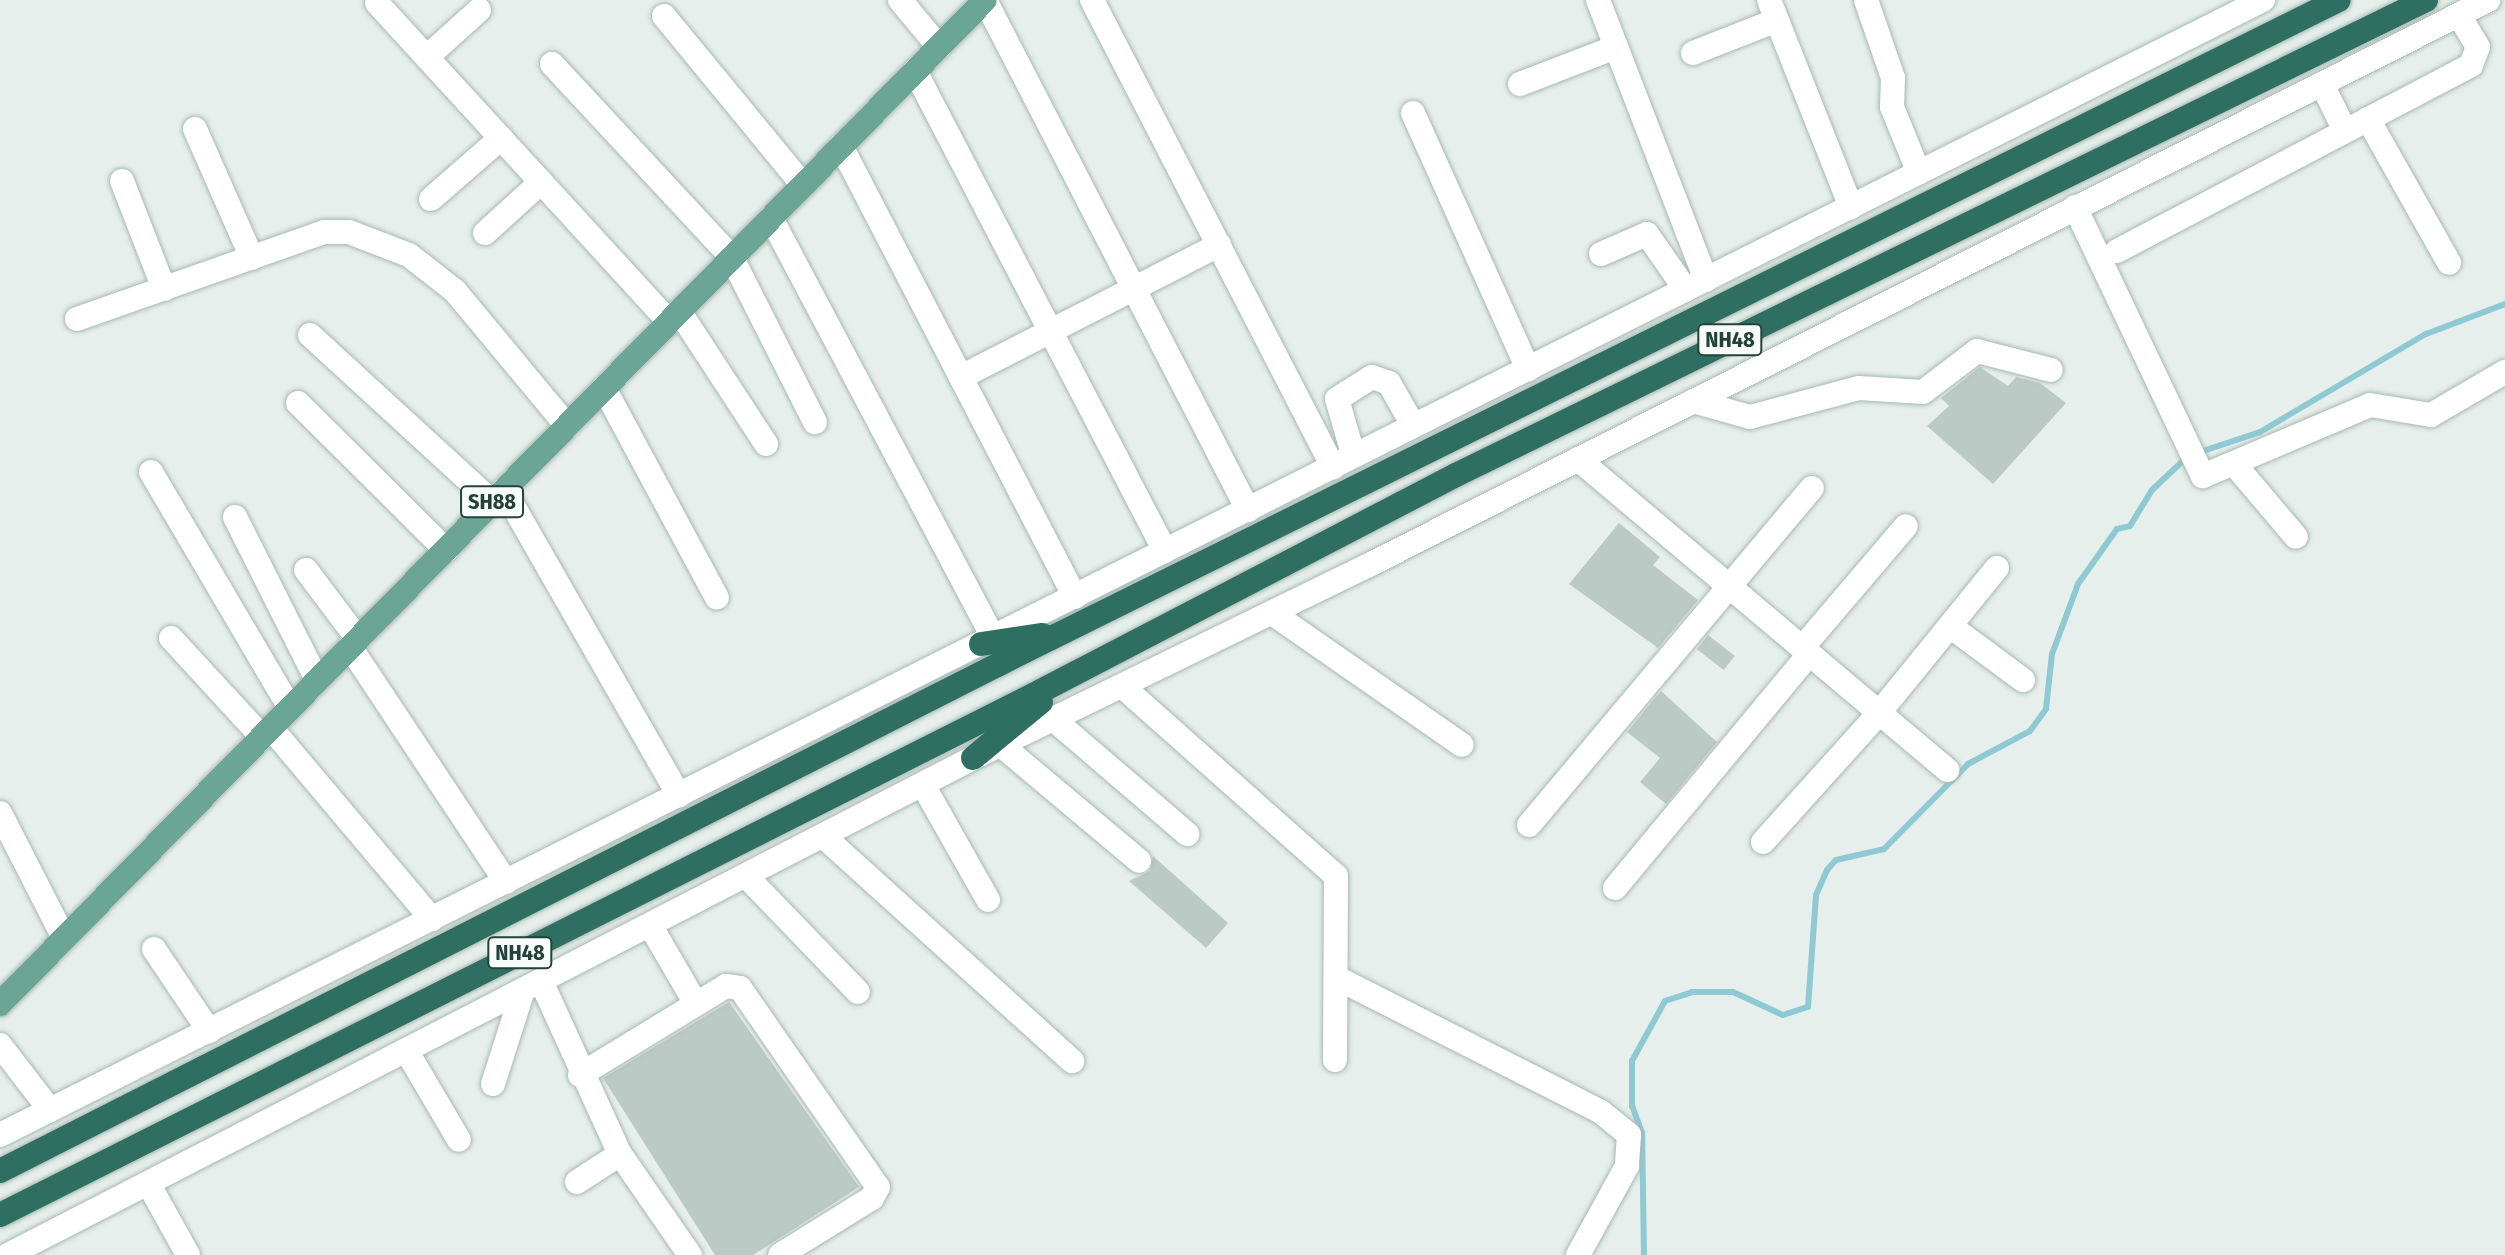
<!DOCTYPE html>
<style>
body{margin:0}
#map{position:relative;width:2505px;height:1255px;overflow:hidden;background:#e6efeb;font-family:"Fira Sans Condensed",sans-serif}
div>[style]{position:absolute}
.stream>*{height:6px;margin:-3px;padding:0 3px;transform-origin:3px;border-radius:3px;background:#8ec9d4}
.building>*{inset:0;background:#bbcac4;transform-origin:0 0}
.roads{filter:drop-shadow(0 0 2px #a8b8b2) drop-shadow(0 0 2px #a8b8b2)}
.minor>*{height:24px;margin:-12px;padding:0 12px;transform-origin:12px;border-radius:12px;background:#fff}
.major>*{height:24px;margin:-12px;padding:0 12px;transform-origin:12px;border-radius:12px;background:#6aa596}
.highway>*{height:24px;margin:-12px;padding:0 12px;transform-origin:12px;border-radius:12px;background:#2f6f62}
span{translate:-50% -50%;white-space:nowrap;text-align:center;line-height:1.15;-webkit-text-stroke:7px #f7fbf9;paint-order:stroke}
.shield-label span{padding:2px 6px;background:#f7fbf9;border:2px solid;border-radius:6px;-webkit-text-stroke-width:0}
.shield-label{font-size:22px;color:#24423a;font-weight:700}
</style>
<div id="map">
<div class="stream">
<i style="left:2200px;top:452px;width:63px;rotate:-18.4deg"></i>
<i style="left:2260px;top:432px;width:193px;rotate:-30.6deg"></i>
<i style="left:2426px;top:334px;width:85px;rotate:-20.8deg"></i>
<i style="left:1644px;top:1255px;width:122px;rotate:-90.9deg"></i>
<i style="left:1642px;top:1133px;width:29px;rotate:-110deg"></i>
<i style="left:1632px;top:1106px;width:45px;rotate:-90deg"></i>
<i style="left:1632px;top:1061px;width:68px;rotate:-61.2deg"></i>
<i style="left:1665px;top:1001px;width:28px;rotate:-18deg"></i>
<i style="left:1692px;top:992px;width:41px"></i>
<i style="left:1733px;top:992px;width:55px;rotate:24.7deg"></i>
<i style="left:1783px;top:1015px;width:26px;rotate:-18deg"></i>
<i style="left:1808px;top:1007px;width:112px;rotate:-85.9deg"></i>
<i style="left:1816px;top:895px;width:27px;rotate:-66deg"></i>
<i style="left:1827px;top:870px;width:13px;rotate:-48deg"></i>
<i style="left:1836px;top:860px;width:49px;rotate:-12.9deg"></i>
<i style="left:1884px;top:849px;width:120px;rotate:-45.3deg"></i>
<i style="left:1968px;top:764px;width:70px;rotate:-28deg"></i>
<i style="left:2030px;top:731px;width:27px;rotate:-54deg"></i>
<i style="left:2046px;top:709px;width:55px;rotate:-83.8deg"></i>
<i style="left:2052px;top:654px;width:75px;rotate:-69.6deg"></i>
<i style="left:2078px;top:584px;width:67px;rotate:-54.7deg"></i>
<i style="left:2117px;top:529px;width:13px;rotate:-13deg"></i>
<i style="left:2130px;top:526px;width:42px;rotate:-58.6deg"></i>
<i style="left:2152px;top:490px;width:47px;rotate:-43.3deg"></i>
</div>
<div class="building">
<i style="clip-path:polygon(1980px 367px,2008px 386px,2016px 377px,2040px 383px,2066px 403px,1993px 484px,1927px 426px,1949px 406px,1941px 398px)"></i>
<i style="clip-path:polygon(1619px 523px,1660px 557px,1653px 565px,1698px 600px,1658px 648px,1569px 584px)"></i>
<i style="left:1708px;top:635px;width:34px;height:18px;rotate:38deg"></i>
<i style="clip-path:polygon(1661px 691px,1717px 742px,1666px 804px,1640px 782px,1660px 758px,1627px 732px)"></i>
<i style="clip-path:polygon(1153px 856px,1228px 923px,1206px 948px,1129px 881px,1150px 871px)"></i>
<i style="clip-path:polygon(729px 1002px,859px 1187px,753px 1255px,715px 1255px,603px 1078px)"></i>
</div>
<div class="roads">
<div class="minor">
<i style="left:900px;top:0;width:61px;rotate:50.3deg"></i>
<i style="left:985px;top:0;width:574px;rotate:62.72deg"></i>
<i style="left:1092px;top:0;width:526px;rotate:62.7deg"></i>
<i style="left:1598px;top:0;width:300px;rotate:68.9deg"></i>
<i style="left:1769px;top:0;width:223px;rotate:68.4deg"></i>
<i style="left:1866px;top:0;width:83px;rotate:70.9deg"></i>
<i style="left:1893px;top:78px;width:29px;rotate:92deg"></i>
<i style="left:1892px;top:107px;width:71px;rotate:67.8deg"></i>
<i style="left:377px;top:3px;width:432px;rotate:47.5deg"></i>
<i style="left:664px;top:16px;width:219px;rotate:50.6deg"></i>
<i style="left:1693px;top:53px;width:90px;rotate:-21.4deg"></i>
<i style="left:427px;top:57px;width:70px;rotate:-42.1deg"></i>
<i style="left:552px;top:64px;width:265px;rotate:47.1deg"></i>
<i style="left:732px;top:258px;width:184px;rotate:63.2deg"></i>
<i style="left:915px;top:71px;width:541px;rotate:62.49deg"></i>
<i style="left:1520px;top:84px;width:103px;rotate:-21.1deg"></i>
<i style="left:2322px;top:84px;width:52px;rotate:63.9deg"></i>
<i style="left:1413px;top:113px;width:281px;rotate:65.8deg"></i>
<i style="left:2368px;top:119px;width:165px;rotate:60.6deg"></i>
<i style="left:195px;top:129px;width:141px;rotate:66.2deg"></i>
<i style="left:841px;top:146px;width:508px;rotate:62.58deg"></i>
<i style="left:122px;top:181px;width:116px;rotate:68.7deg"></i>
<i style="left:431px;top:199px;width:93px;rotate:-41.1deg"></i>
<i style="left:2075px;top:207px;width:298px;rotate:64.6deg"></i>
<i style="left:2203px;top:476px;width:181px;rotate:-23deg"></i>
<i style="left:2370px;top:405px;width:62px;rotate:9.3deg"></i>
<i style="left:2431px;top:415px;width:86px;rotate:-30.2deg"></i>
<i style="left:771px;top:218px;width:475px;rotate:62.1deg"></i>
<i style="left:485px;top:233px;width:76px;rotate:-42.3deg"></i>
<i style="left:2117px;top:251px;width:400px;rotate:-27.7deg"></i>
<i style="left:2471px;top:65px;width:19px;rotate:-69deg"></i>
<i style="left:2478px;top:47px;width:37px;rotate:-121deg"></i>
<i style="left:1601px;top:254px;width:50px;rotate:-23.5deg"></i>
<i style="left:1647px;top:234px;width:68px;rotate:55.1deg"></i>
<i style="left:679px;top:311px;width:159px;rotate:56.8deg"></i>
<i style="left:77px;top:319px;width:262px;rotate:-19.4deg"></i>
<i style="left:324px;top:232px;width:25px"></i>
<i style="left:349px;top:232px;width:64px;rotate:21deg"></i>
<i style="left:409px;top:255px;width:58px;rotate:38deg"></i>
<i style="left:455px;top:291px;width:175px;rotate:50.3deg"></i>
<i style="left:310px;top:335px;width:247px;rotate:42.5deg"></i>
<i style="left:961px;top:377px;width:290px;rotate:-27.1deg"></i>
<i style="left:604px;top:388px;width:238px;rotate:61.7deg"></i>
<i style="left:1693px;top:401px;width:59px;rotate:15.7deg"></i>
<i style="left:1750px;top:417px;width:113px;rotate:-14.9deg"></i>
<i style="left:1859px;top:388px;width:64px;rotate:3.6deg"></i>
<i style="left:1923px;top:392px;width:68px;rotate:-37.2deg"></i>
<i style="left:1977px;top:351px;width:76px;rotate:14.4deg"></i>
<i style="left:298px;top:403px;width:209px;rotate:44.8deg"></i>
<i style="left:1353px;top:454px;width:57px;rotate:-106.2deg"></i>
<i style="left:1337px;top:399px;width:41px;rotate:-32.2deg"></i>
<i style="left:1372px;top:377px;width:18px;rotate:19deg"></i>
<i style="left:1389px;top:383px;width:48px;rotate:60.3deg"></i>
<i style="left:1578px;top:459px;width:483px;rotate:40.1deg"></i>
<i style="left:2235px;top:465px;width:94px;rotate:49.7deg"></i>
<i style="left:151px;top:472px;width:274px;rotate:59.5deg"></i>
<i style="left:504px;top:490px;width:352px;rotate:60.2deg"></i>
<i style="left:235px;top:517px;width:182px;rotate:63.3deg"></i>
<i style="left:306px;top:570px;width:86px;rotate:53deg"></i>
<i style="left:1272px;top:613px;width:231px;rotate:34.8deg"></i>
<i style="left:1950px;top:626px;width:91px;rotate:36.5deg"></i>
<i style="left:171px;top:638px;width:134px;rotate:47.4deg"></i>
<i style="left:350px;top:647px;width:282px;rotate:56.4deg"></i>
<i style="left:1802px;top:648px;width:160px;rotate:-49.6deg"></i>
<i style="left:1122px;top:686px;width:286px;rotate:41.6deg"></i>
<i style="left:1336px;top:876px;width:184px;rotate:90.3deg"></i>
<i style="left:1053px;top:719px;width:177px;rotate:40.6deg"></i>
<i style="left:271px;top:728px;width:250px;rotate:49.9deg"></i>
<i style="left:1001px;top:745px;width:180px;rotate:40deg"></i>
<i style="left:923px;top:785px;width:132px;rotate:60.5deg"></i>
<i style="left:0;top:813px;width:140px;rotate:62.9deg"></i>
<i style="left:1529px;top:825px;width:440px;rotate:-50deg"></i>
<i style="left:823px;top:836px;width:336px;rotate:42.1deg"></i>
<i style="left:1763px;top:842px;width:173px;rotate:-48deg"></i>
<i style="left:1879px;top:713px;width:187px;rotate:-50.9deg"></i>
<i style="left:746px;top:876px;width:161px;rotate:46deg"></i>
<i style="left:1615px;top:888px;width:304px;rotate:-50.3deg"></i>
<i style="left:650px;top:925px;width:91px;rotate:59.8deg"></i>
<i style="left:154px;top:949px;width:99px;rotate:56.1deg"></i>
<i style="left:1337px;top:978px;width:296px;rotate:26.9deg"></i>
<i style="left:1601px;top:1112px;width:36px;rotate:39deg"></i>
<i style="left:1629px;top:1135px;width:31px;rotate:94deg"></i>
<i style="left:1627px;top:1166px;width:102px;rotate:118.8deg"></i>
<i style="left:541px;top:981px;width:190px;rotate:65.5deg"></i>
<i style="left:620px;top:1154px;width:123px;rotate:55.3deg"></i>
<i style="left:0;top:1045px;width:82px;rotate:52.4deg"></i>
<i style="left:406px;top:1050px;width:104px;rotate:59.5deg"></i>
<i style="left:580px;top:1075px;width:171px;rotate:-31.4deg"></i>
<i style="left:726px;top:986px;width:14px;rotate:8deg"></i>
<i style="left:740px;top:988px;width:242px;rotate:55.3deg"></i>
<i style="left:878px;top:1187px;width:13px;rotate:119deg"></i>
<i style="left:872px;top:1198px;width:108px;rotate:148.2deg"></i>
<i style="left:493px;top:1084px;width:99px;rotate:-72.3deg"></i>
<i style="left:0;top:1135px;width:2532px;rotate:-26.64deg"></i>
<i style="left:577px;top:1182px;width:51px;rotate:-33.1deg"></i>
<i style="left:148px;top:1183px;width:82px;rotate:60.9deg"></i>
<i style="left:8px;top:1255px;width:1085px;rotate:-27.25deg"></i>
<i style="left:973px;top:758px;width:441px;rotate:-26deg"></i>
<i style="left:1369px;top:565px;width:1254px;rotate:-26.79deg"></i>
</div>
<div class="major">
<i style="left:0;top:1004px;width:1406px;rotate:-45.55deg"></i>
</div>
<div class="highway">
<i style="left:981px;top:644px;width:62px;rotate:-8.4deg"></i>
<i style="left:973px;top:758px;width:88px;rotate:-39.5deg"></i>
<i style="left:0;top:1171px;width:1149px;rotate:-26.9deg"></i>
<i style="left:1025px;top:651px;width:1466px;rotate:-26.36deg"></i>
<i style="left:0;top:1215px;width:1165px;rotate:-26.72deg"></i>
<i style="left:1041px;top:691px;width:468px;rotate:-27.5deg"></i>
<i style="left:1456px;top:475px;width:1080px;rotate:-26.09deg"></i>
</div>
</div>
<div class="shield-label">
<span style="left:1730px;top:340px">NH48</span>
<span style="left:492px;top:502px">SH88</span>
<span style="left:520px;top:953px">NH48</span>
</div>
</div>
